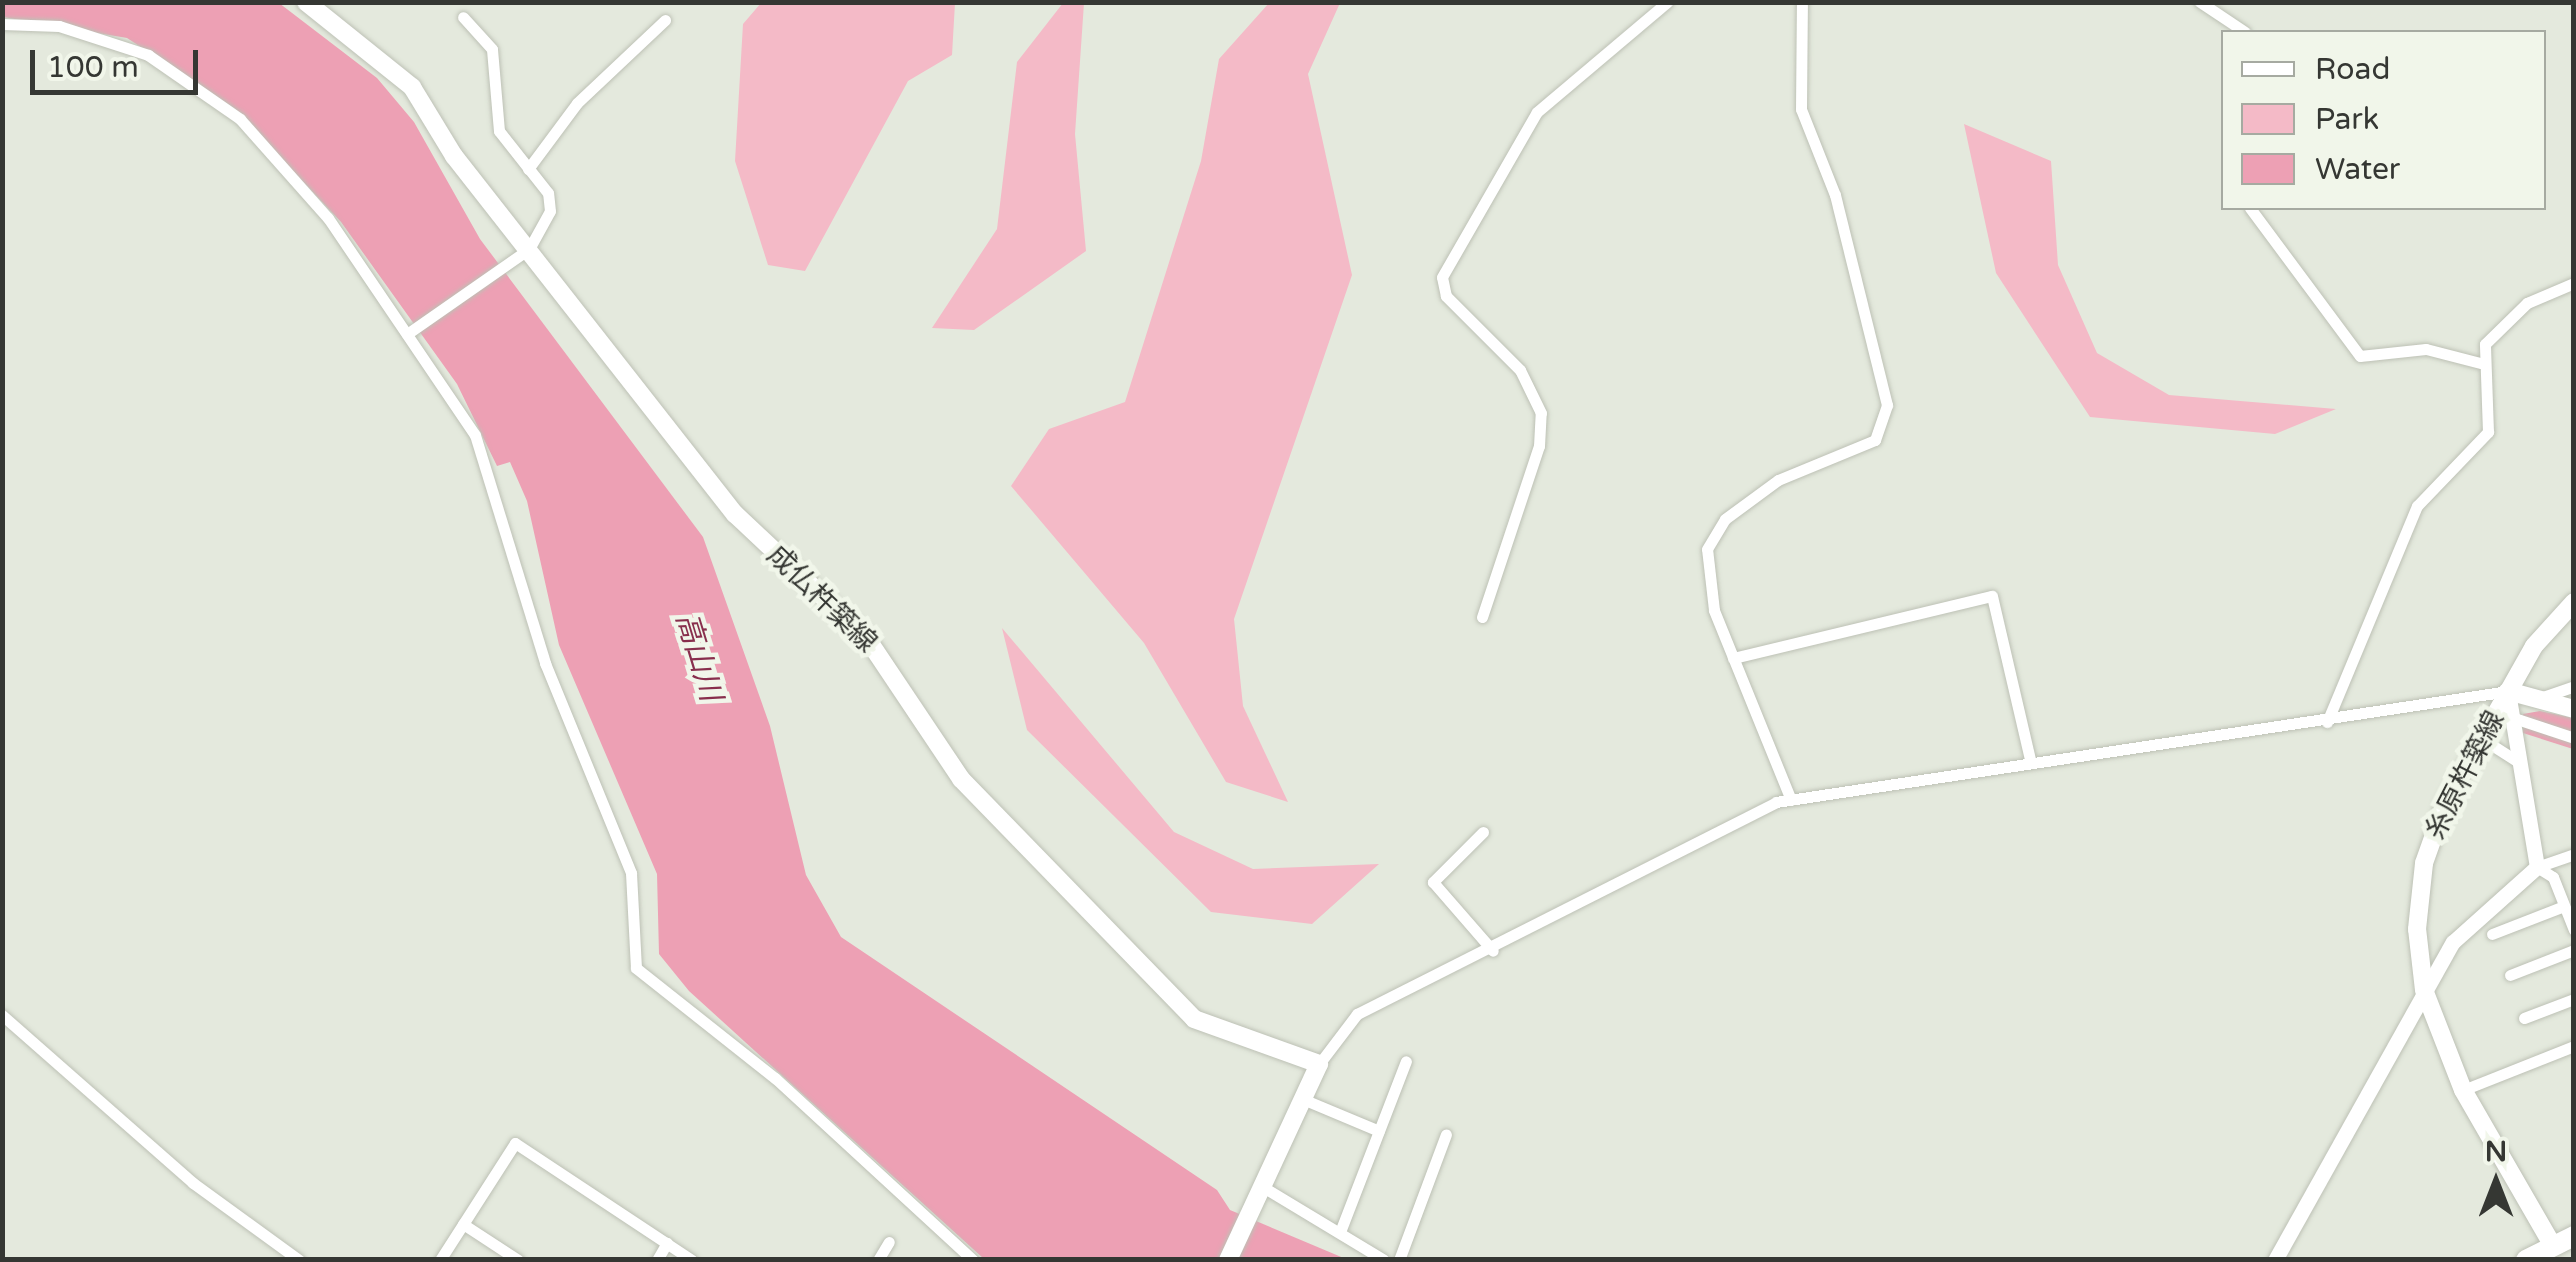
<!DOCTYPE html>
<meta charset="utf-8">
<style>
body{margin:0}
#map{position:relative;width:2576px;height:1262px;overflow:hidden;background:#e4e9dd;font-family:"Varela Round","Noto Sans JP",sans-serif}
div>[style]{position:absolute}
.green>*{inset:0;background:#f4bac7}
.water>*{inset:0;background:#eda0b4}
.roads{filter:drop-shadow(0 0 2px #bdc1b5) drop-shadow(0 0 2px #bdc1b5)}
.minor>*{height:11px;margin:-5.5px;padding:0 5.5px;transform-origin:5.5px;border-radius:5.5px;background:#fff}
.tertiary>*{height:15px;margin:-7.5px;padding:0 7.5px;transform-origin:7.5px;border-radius:7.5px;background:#fff}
.secondary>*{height:18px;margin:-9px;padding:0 9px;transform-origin:9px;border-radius:9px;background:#fff}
.trunk>*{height:20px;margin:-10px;padding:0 10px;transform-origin:10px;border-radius:10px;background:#fff}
span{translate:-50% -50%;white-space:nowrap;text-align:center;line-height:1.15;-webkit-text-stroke:9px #f1f6ea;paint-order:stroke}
.street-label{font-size:28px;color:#353733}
.water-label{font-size:30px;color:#882f4d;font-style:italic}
.frame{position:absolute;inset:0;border:5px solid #353733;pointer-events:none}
.legend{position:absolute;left:2221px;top:30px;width:325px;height:180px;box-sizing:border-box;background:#f1f6ea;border:2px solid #a6aaa1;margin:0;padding:12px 18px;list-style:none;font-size:30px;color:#353733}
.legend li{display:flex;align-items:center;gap:20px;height:50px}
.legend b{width:50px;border:2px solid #a6aaa1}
.north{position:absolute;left:2446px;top:1132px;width:100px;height:100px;-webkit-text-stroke:8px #f1f6ea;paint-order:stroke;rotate:0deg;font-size:28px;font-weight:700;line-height:40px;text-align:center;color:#353733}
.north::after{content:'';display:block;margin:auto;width:35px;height:45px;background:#353733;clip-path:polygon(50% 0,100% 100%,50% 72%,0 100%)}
.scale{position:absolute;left:30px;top:50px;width:168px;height:45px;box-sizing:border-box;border:5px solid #353733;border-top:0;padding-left:12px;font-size:30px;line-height:35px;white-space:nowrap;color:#353733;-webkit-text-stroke:8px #f1f6ea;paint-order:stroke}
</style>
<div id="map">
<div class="green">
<i style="clip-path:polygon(761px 3px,955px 3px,952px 55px,908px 81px,805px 271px,768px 265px,735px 161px,743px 24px)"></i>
<i style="clip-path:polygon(1063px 3px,1084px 3px,1075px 134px,1086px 251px,974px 330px,932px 328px,997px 229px,1017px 62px)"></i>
<i style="clip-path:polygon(1269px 3px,1340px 3px,1308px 74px,1352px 275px,1234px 619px,1243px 706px,1288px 802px,1226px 782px,1144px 643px,1011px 486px,1049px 429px,1125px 402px,1201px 161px,1219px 59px)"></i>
<i style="clip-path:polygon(1964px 124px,2051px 161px,2058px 265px,2097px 353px,2169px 395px,2336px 409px,2275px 434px,2090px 417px,1996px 273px)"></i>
<i style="clip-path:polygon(1002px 628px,1174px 832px,1253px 869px,1379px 864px,1312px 924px,1211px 912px,1027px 730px)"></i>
</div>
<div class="water">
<i style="clip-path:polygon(3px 3px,279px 3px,377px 78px,414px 122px,480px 239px,703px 537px,770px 726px,806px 875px,841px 937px,1217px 1190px,1230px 1210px,1346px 1259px,984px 1259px,689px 991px,659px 954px,657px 874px,559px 645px,527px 501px,510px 462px,497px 466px,457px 384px,341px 222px,234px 108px,127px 38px,3px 17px)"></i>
<i style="clip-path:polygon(2540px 711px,2573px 718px,2573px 749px,2523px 733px,2523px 714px)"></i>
</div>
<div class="roads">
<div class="minor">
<i style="left:2200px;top:2px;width:54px;rotate:33.7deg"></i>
<i style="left:2px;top:24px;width:57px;rotate:2deg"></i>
<i style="left:59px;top:26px;width:94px;rotate:18deg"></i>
<i style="left:148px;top:55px;width:112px;rotate:34.8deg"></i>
<i style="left:240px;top:119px;width:132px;rotate:48.4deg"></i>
<i style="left:328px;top:218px;width:262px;rotate:55.9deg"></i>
<i style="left:475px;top:435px;width:239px;rotate:72.9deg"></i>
<i style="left:545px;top:663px;width:227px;rotate:67.7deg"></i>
<i style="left:631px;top:873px;width:95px;rotate:87deg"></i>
<i style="left:636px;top:968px;width:177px;rotate:38.4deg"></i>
<i style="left:775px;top:1078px;width:269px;rotate:42.6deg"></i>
<i style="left:528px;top:169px;width:82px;rotate:-53.4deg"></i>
<i style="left:577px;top:103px;width:121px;rotate:-43.3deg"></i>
<i style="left:2250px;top:208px;width:184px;rotate:53.4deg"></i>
<i style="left:2360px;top:356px;width:66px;rotate:-6.1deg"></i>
<i style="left:2426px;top:349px;width:56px;rotate:14.5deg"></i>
<i style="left:407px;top:334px;width:149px;rotate:-34.9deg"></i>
<i style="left:529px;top:249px;width:43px;rotate:-61.1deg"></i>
<i style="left:550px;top:211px;width:18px;rotate:-96deg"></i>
<i style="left:548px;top:193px;width:79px;rotate:-128.3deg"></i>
<i style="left:499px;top:131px;width:82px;rotate:-94.9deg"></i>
<i style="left:492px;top:49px;width:43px;rotate:-132.2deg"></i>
<i style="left:1482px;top:617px;width:180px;rotate:-71.6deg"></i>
<i style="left:1539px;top:446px;width:33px;rotate:-87deg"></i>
<i style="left:1541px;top:413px;width:48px;rotate:-116deg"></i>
<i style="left:1520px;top:370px;width:105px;rotate:-135deg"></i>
<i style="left:1446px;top:296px;width:19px;rotate:-102deg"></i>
<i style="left:1442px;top:277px;width:190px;rotate:-60.1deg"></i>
<i style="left:1537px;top:112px;width:170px;rotate:-40.2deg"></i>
<i style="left:1733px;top:658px;width:266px;rotate:-13.5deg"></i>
<i style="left:1992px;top:596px;width:167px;rotate:76.9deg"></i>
<i style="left:2540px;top:698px;width:36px;rotate:-19deg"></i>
<i style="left:2511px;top:717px;width:66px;rotate:18.4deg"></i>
<i style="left:2327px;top:722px;width:234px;rotate:-67.4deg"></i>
<i style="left:2417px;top:506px;width:103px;rotate:-46.2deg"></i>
<i style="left:2488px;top:432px;width:88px;rotate:-92deg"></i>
<i style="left:2485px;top:344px;width:59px;rotate:-44.3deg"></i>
<i style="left:2527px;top:303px;width:51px;rotate:-23.1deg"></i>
<i style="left:2481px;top:738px;width:46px;rotate:32.7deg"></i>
<i style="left:1791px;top:800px;width:205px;rotate:-112.1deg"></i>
<i style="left:1714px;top:610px;width:61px;rotate:-96.5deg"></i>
<i style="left:1707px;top:549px;width:35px;rotate:-59deg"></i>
<i style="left:1725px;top:519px;width:66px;rotate:-36.3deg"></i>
<i style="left:1778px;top:480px;width:105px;rotate:-22.4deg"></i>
<i style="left:1875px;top:440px;width:37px;rotate:-71deg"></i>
<i style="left:1887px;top:405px;width:216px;rotate:-103.9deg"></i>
<i style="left:1835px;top:195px;width:92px;rotate:-111.6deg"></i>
<i style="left:1801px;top:109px;width:107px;rotate:-89.5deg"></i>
<i style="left:1483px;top:832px;width:71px;rotate:135deg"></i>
<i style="left:1433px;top:882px;width:91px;rotate:49deg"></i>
<i style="left:2537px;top:867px;width:19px;rotate:32deg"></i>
<i style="left:2553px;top:877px;width:57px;rotate:68.4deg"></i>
<i style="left:2537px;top:867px;width:39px;rotate:-19deg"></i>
<i style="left:2492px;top:934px;width:77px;rotate:-21.3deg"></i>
<i style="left:2510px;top:975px;width:69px;rotate:-21.3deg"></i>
<i style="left:2px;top:1015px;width:254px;rotate:41.3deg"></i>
<i style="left:193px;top:1183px;width:131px;rotate:36deg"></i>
<i style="left:2524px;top:1018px;width:53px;rotate:-20.8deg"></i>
<i style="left:1319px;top:1064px;width:63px;rotate:-52.8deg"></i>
<i style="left:1357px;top:1014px;width:470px;rotate:-26.8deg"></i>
<i style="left:1776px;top:802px;width:740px;rotate:-8.62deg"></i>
<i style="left:2463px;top:1090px;width:119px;rotate:-21.6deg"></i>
<i style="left:1305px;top:1100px;width:80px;rotate:22.7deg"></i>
<i style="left:1268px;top:1190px;width:135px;rotate:31.1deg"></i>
<i style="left:463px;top:1224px;width:66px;rotate:33.2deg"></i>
<i style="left:1340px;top:1232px;width:183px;rotate:-68.9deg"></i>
<i style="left:440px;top:1260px;width:139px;rotate:-57.3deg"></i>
<i style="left:515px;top:1143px;width:212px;rotate:33.5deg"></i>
<i style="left:657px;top:1260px;width:20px;rotate:-60deg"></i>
<i style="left:878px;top:1260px;width:21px;rotate:-59deg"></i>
<i style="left:1399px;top:1260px;width:134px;rotate:-69.5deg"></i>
</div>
<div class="tertiary">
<i style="left:2275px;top:1260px;width:364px;rotate:-60.8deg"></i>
<i style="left:2453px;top:942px;width:113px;rotate:-41.8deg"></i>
<i style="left:2537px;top:867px;width:178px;rotate:-99.4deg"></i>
</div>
<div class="secondary">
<i style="left:306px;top:2px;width:136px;rotate:38.7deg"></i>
<i style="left:412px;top:87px;width:81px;rotate:58.7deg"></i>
<i style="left:454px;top:156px;width:455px;rotate:51.9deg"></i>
<i style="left:735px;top:514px;width:180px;rotate:43.2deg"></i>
<i style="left:866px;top:637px;width:171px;rotate:56.2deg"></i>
<i style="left:961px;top:779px;width:334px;rotate:45.8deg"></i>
<i style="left:1194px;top:1019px;width:133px;rotate:19.8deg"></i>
<i style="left:1319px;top:1064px;width:216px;rotate:114.9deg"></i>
<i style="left:2508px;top:691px;width:68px;rotate:15.3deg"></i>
<i style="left:2553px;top:1246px;width:180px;rotate:-120deg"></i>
<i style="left:2463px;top:1090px;width:107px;rotate:-111.3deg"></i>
<i style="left:2424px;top:990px;width:61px;rotate:-96.5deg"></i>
<i style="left:2417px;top:929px;width:66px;rotate:-83.9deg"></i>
<i style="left:2424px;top:863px;width:63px;rotate:-70.4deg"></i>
<i style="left:2445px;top:804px;width:181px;rotate:-60.6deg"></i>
<i style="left:2534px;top:646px;width:59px;rotate:-47.7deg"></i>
</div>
<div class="trunk">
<i style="left:2526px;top:1260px;width:54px;rotate:-26.6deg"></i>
</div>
</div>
<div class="street-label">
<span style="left:822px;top:599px;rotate:44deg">成仏杵築線</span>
<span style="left:2465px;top:775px;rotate:-63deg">糸原杵築線</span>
</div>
<div class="water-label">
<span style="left:698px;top:657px;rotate:73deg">高山川</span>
</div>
<div class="frame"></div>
<ul class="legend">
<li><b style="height:12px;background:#fff"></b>Road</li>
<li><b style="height:28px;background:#f4bac7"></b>Park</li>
<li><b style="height:28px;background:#eda0b4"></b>Water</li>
</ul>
<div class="north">N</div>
<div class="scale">100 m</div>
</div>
